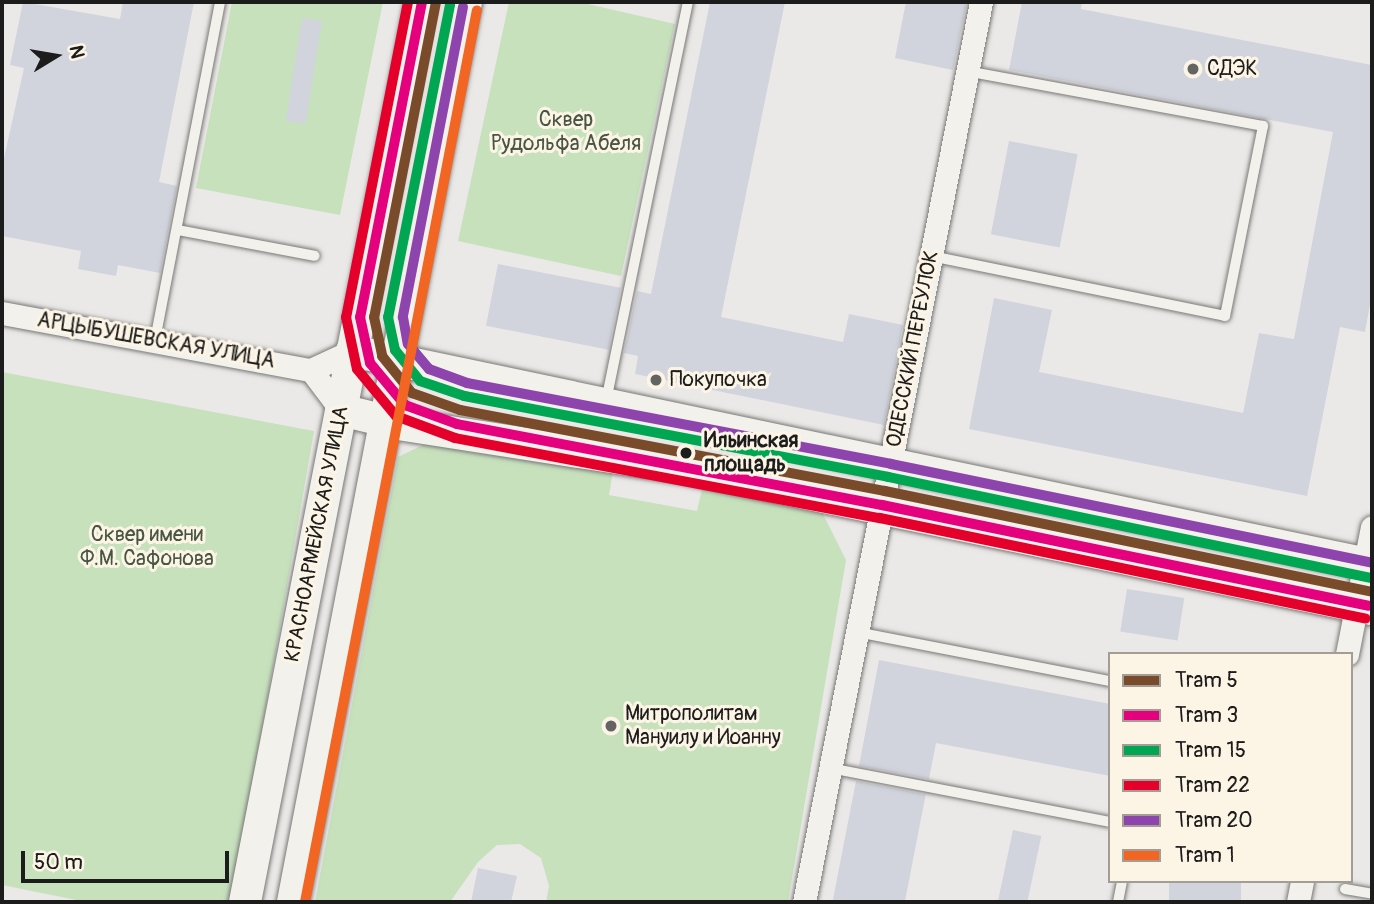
<!DOCTYPE html>
<meta charset="utf-8">
<style>
body{margin:0}
#map{position:relative;width:1374px;height:904px;overflow:hidden;background:#eae9e7;font-family:Pangolin,sans-serif}
div>[style]{position:absolute}
.green>*{inset:0;background:#c7e1bd}
.building>*{inset:0;background:#d1d4dd;transform-origin:0 0}
.roads{filter:drop-shadow(0 0 2px #797877) drop-shadow(0 0 2px #797877)}
.lane>*{height:10px;margin:-5px;padding:0 5px;transform-origin:5px;border-radius:5px;background:#f3f1eb}
.street>*{height:23px;margin:-11.5px;padding:0 11.5px;transform-origin:11.5px;border-radius:11.5px;background:#f3f1eb}
.secondary>*{height:32px;margin:-16px;padding:0 16px;transform-origin:16px;border-radius:16px;background:#f3f1eb}
.tram-1>*{height:10px;margin:-5px;padding:0 5px;transform-origin:5px;border-radius:5px;background:#7a4b2a}
.tram-2>*{height:10px;margin:-5px;padding:0 5px;transform-origin:5px;border-radius:5px;background:#e5007d}
.tram-3>*{height:10px;margin:-5px;padding:0 5px;transform-origin:5px;border-radius:5px;background:#00a651}
.tram-4>*{height:10px;margin:-5px;padding:0 5px;transform-origin:5px;border-radius:5px;background:#e4002b}
.tram-5>*{height:10px;margin:-5px;padding:0 5px;transform-origin:5px;border-radius:5px;background:#8e44ad}
.tram-6>*{height:10px;margin:-5px;padding:0 5px;transform-origin:5px;border-radius:5px;background:#f26522}
.dots>*{width:19px;height:19px;translate:-50% -50%;box-sizing:border-box;border:4px solid #fcf5e5;border-radius:50%}
span{translate:-50% -50%;white-space:nowrap;text-align:center;line-height:1.15;-webkit-text-stroke:6px #fcf5e5;paint-order:stroke}
.poi-label{font-size:21px;color:#1c1c1c}
.left{translate:0 -50%;text-align:left}
.park-label{font-size:21px;color:#475542}
.street-label{font-size:21px;color:#1c1c1c}
.stop-label{font-size:21px;color:#1c1c1c;font-weight:700}
.frame{position:absolute;inset:0;border:4px solid #1c1c1c;pointer-events:none}
.legend{position:absolute;left:1108px;top:652px;width:245px;height:231px;box-sizing:border-box;background:#fcf5e5;border:2px solid #a29e95;margin:0;padding:9px 12px;list-style:none;font-size:21px;color:#1c1c1c}
.legend li{display:flex;align-items:center;gap:14px;height:35px}
.legend b{width:35px;border:2px solid #a29e95}
.north{position:absolute;left:21px;top:21px;width:70px;height:70px;-webkit-text-stroke:5px #fcf5e5;paint-order:stroke;rotate:79deg;font-size:19px;font-weight:700;line-height:28px;text-align:center;color:#1c1c1c}
.north::after{content:'';display:block;margin:auto;width:24px;height:32px;background:#1c1c1c;clip-path:polygon(50% 0,100% 100%,50% 72%,0 100%)}
.scale{position:absolute;left:21px;top:851px;width:208px;height:32px;box-sizing:border-box;border:4px solid #1c1c1c;border-top:0;padding-left:9px;font-size:21px;line-height:24px;white-space:nowrap;color:#1c1c1c;-webkit-text-stroke:5px #fcf5e5;paint-order:stroke}
</style>
<div id="map">
<div class="green">
<i style="clip-path:polygon(232px 2px,383px 2px,340px 215px,196px 188px)"></i>
<i style="clip-path:polygon(509px 2px,579px 2px,675px 24px,621px 276px,458px 241px)"></i>
<i style="clip-path:polygon(2px 372px,314px 431px,232px 902px,86px 902px,2px 885px)"></i>
<i style="clip-path:polygon(439px 437px,613px 471px,609px 495px,697px 511px,703px 485px,820px 508px,846px 560px,788px 902px,546px 902px,549px 886px,541px 858px,520px 844px,497px 845px,478px 862px,450px 902px,315px 902px,398px 457px)"></i>
</div>
<div class="building">
<i style="clip-path:polygon(23px 2px,120px 19px,123px 2px,194px 2px,159px 182px,177px 186px,160px 273px,118px 265px,116px 276px,78px 269px,81px 251px,2px 236px,2px 167px,24px 68px,10px 65px)"></i>
<i style="clip-path:polygon(710px 2px,785px 2px,721px 317px,843px 342px,849px 314px,903px 325px,884px 425px,635px 374px,638px 356px,624px 353px,637px 291px,651px 294px)"></i>
<i style="clip-path:polygon(906px 2px,967px 2px,953px 70px,895px 58px)"></i>
<i style="clip-path:polygon(1022px 2px,1082px 2px,1081px 9px,1372px 65px,1372px 293px,1365px 332px,1340px 327px,1307px 496px,969px 429px,994px 298px,1052px 310px,1039px 372px,1243px 413px,1259px 333px,1294px 339px,1333px 132px,1009px 70px)"></i>
<i style="left:302px;top:18px;width:20px;height:104px;rotate:9deg"></i>
<i style="left:1009px;top:141px;width:70px;height:95px;rotate:11deg"></i>
<i style="left:498px;top:264px;width:125px;height:63px;rotate:11deg"></i>
<i style="left:1127px;top:589px;width:58px;height:43px;rotate:9deg"></i>
<i style="clip-path:polygon(879px 660px,1110px 704px,1110px 776px,936px 743px,929px 779px,859px 766px)"></i>
<i style="left:856px;top:781px;width:71px;height:123px;rotate:11deg"></i>
<i style="left:1013px;top:830px;width:29px;height:74px;rotate:12deg"></i>
<i style="clip-path:polygon(478px 868px,517px 876px,511px 902px,471px 902px)"></i>
<i style="left:1169px;top:881px;width:72px;height:21px"></i>
</div>
<div class="roads">
<div class="lane">
<i style="left:178px;top:230px;width:139px;rotate:10.7deg"></i>
<i style="left:931px;top:256px;width:300px;rotate:11.5deg"></i>
<i style="left:1225px;top:316px;width:194px;rotate:-78.7deg"></i>
<i style="left:1263px;top:126px;width:301px;rotate:-169.5deg"></i>
<i style="left:155px;top:340px;width:344px;rotate:-79.1deg"></i>
<i style="left:606px;top:401px;width:407px;rotate:-78.4deg"></i>
<i style="left:857px;top:632px;width:258px;rotate:11deg"></i>
<i style="left:830px;top:768px;width:285px;rotate:10.9deg"></i>
<i style="left:1345px;top:889px;width:27px;rotate:10deg"></i>
<i style="left:1118px;top:902px;width:21px;rotate:-79deg"></i>
</div>
<div class="street">
<i style="left:2px;top:313px;width:314px;rotate:10.5deg"></i>
<i style="left:311px;top:370px;width:45px;rotate:-24.9deg"></i>
<i style="left:311px;top:370px;width:50px;rotate:53.1deg"></i>
<i style="left:1347px;top:654px;width:129px;rotate:-78.9deg"></i>
<i style="left:804px;top:902px;width:917px;rotate:-78.87deg"></i>
<i style="left:1298px;top:902px;width:21px;rotate:-79deg"></i>
</div>
<div class="secondary">
<i style="left:352px;top:351px;width:1042px;rotate:11.85deg"></i>
<i style="left:341px;top:410px;width:59px;rotate:13.8deg"></i>
<i style="left:398px;top:424px;width:288px;rotate:8.8deg"></i>
<i style="left:683px;top:468px;width:703px;rotate:11.57deg"></i>
<i style="left:245px;top:902px;width:917px;rotate:-78.94deg"></i>
<i style="left:293px;top:902px;width:916px;rotate:-79.12deg"></i>
</div>
</div>
<div class="tram-1">
<i style="left:436px;top:2px;width:321px;rotate:101.1deg"></i>
<i style="left:374px;top:317px;width:40px;rotate:78deg"></i>
<i style="left:382px;top:356px;width:48px;rotate:51deg"></i>
<i style="left:412px;top:393px;width:51px;rotate:19.5deg"></i>
<i style="left:460px;top:410px;width:433px;rotate:10.8deg"></i>
<i style="left:885px;top:491px;width:497px;rotate:11.7deg"></i>
</div>
<div class="tram-2">
<i style="left:422px;top:2px;width:321px;rotate:101.1deg"></i>
<i style="left:360px;top:317px;width:47px;rotate:77.7deg"></i>
<i style="left:370px;top:363px;width:55px;rotate:50.2deg"></i>
<i style="left:405px;top:405px;width:55px;rotate:20.1deg"></i>
<i style="left:457px;top:424px;width:433px;rotate:10.8deg"></i>
<i style="left:882px;top:505px;width:497px;rotate:11.7deg"></i>
</div>
<div class="tram-3">
<i style="left:450px;top:5px;width:318px;rotate:101.2deg"></i>
<i style="left:388px;top:317px;width:34px;rotate:78deg"></i>
<i style="left:395px;top:350px;width:40px;rotate:51deg"></i>
<i style="left:420px;top:381px;width:46px;rotate:18.8deg"></i>
<i style="left:464px;top:396px;width:432px;rotate:10.8deg"></i>
<i style="left:888px;top:477px;width:494px;rotate:11.8deg"></i>
</div>
<div class="tram-4">
<i style="left:408px;top:2px;width:321px;rotate:101.1deg"></i>
<i style="left:346px;top:317px;width:53px;rotate:78.1deg"></i>
<i style="left:357px;top:369px;width:61px;rotate:50.3deg"></i>
<i style="left:396px;top:416px;width:63px;rotate:20.4deg"></i>
<i style="left:455px;top:438px;width:432px;rotate:10.7deg"></i>
<i style="left:880px;top:518px;width:496px;rotate:11.7deg"></i>
</div>
<div class="tram-5">
<i style="left:463px;top:7px;width:316px;rotate:101deg"></i>
<i style="left:403px;top:317px;width:27px;rotate:80deg"></i>
<i style="left:408px;top:344px;width:33px;rotate:50deg"></i>
<i style="left:429px;top:369px;width:40px;rotate:20.2deg"></i>
<i style="left:467px;top:383px;width:432px;rotate:10.8deg"></i>
<i style="left:891px;top:464px;width:491px;rotate:11.6deg"></i>
</div>
<div class="tram-6">
<i style="left:305px;top:902px;width:908px;rotate:-79.09deg"></i>
</div>
<div class="dots">
<i style="left:1193px;top:69px;background:#646463"></i>
<i style="left:656px;top:380px;background:#646463"></i>
<i style="left:686px;top:453px;background:#1c1c1c"></i>
<i style="left:611px;top:726px;background:#646463"></i>
</div>
<div class="poi-label">
<span class="left" style="left:1207px;top:69px">СДЭК</span>
<span class="left" style="left:670px;top:380px">Покупочка</span>
<span class="left" style="left:625px;top:726px">Митрополитам<br>Мануилу и Иоанну</span>
</div>
<div class="park-label">
<span style="left:566px;top:132px">Сквер<br>Рудольфа Абеля</span>
<span style="left:147px;top:547px">Cквер имени<br>Ф.М. Сафонова</span>
</div>
<div class="street-label">
<span style="left:156px;top:341px;rotate:10deg">АРЦЫБУШЕВСКАЯ УЛИЦА</span>
<span style="left:913px;top:349px;rotate:-79deg">ОДЕССКИЙ ПЕРЕУЛОК</span>
<span style="left:317px;top:534px;rotate:-79deg">КРАСНОАРМЕЙСКАЯ УЛИЦА</span>
</div>
<div class="stop-label">
<span class="left" style="left:704px;top:453px">Ильинская<br>площадь</span>
</div>
<div class="frame"></div>
<ul class="legend">
<li><b style="height:9px;background:#7a4b2a"></b>Tram 5</li>
<li><b style="height:9px;background:#e5007d"></b>Tram 3</li>
<li><b style="height:9px;background:#00a651"></b>Tram 15</li>
<li><b style="height:9px;background:#e4002b"></b>Tram 22</li>
<li><b style="height:9px;background:#8e44ad"></b>Tram 20</li>
<li><b style="height:9px;background:#f26522"></b>Tram 1</li>
</ul>
<div class="north">N</div>
<div class="scale">50 m</div>
</div>
